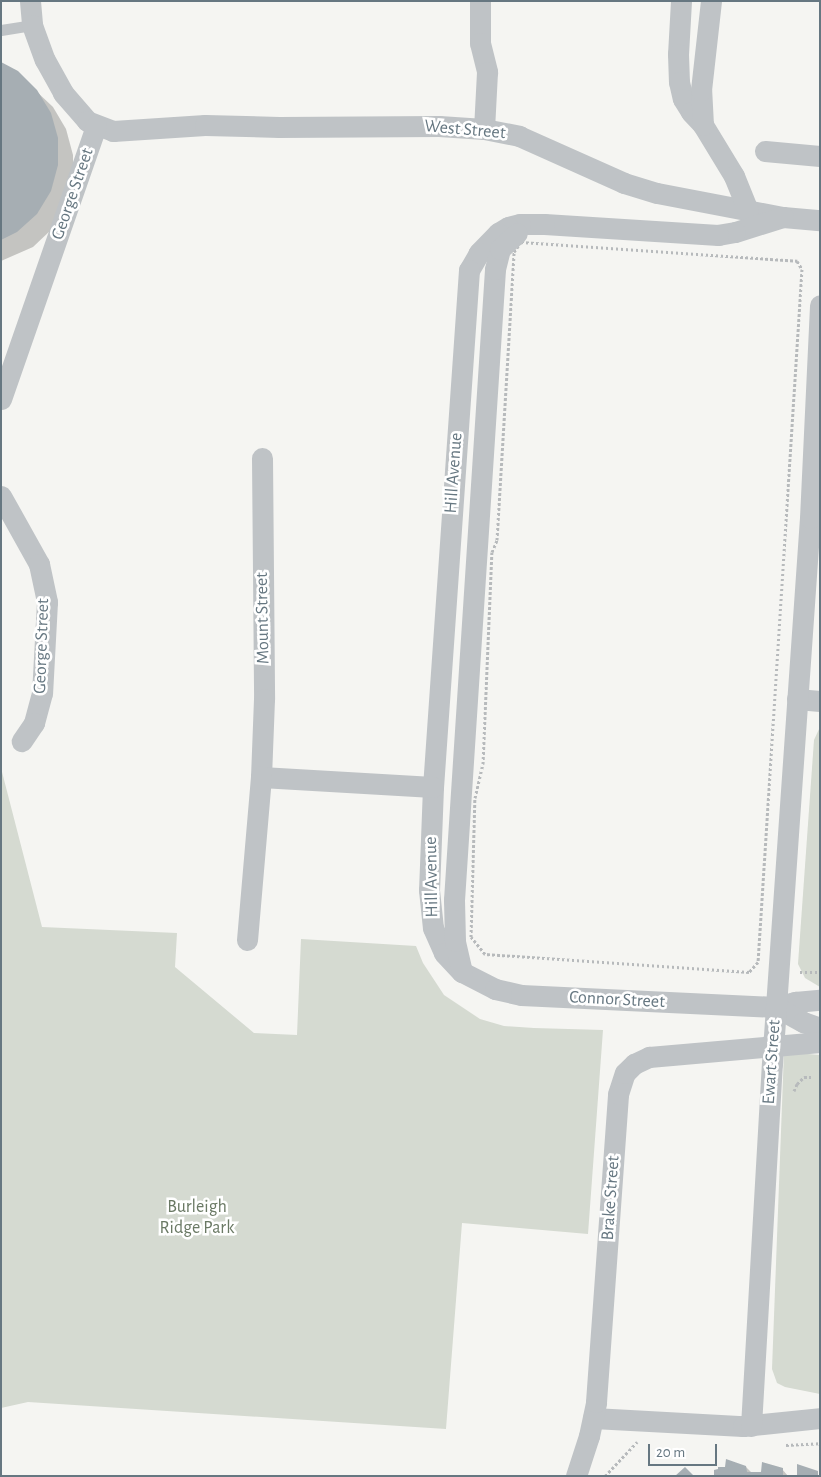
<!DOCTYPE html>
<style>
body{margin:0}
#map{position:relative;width:821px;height:1477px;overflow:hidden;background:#f5f5f2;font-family:"Alegreya Sans",sans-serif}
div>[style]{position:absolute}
.green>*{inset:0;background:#d5dad1}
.shadow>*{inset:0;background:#0003}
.building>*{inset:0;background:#a6aeb3}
.path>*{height:3px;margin-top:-1.5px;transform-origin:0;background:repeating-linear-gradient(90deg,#b7babc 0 2.5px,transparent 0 5px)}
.service>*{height:11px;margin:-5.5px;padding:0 5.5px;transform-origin:5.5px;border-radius:5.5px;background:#bfc3c6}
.minor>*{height:21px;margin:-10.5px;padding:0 10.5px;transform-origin:10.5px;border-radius:10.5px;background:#bfc3c6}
span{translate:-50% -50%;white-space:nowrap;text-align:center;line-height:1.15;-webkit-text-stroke:5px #fff;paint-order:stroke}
.street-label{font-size:18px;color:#667781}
.park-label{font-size:18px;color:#6a7964}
.frame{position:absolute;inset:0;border:2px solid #667781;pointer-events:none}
.scale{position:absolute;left:648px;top:1444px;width:69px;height:22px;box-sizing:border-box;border:2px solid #667781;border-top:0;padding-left:6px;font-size:15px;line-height:18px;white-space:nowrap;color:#667781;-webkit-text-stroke:4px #fff;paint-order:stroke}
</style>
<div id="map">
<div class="green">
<i style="clip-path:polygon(820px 727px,820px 987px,805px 978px,798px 964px,814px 740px)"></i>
<i style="clip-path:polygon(1px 768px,42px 927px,177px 933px,175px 967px,254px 1033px,297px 1035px,301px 939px,416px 946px,423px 963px,444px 995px,480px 1019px,504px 1026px,534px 1028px,603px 1030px,588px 1234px,462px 1223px,446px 1429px,28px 1402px,1px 1408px)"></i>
<i style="clip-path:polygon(784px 1052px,820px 1055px,820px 1394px,785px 1387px,777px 1383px,772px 1369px)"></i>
</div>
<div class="shadow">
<i style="clip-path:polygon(1px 64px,36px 91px,53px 107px,66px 129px,73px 155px,73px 181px,52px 229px,33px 247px,1px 261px)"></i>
<i style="clip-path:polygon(746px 1467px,752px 1473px,782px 1469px,788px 1476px,715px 1476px)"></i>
</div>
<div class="building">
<i style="clip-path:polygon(1px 62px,18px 71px,37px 90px,51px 113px,58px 138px,58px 165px,51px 191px,37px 214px,17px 232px,1px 240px)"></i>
<i style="clip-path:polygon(726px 1459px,746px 1466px,747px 1472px,761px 1472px,762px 1462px,783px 1468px,783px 1476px,714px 1476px,714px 1470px,718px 1469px,718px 1467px,725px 1467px)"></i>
<i style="clip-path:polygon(797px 1464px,818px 1471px,818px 1476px,797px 1476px)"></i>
<i style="clip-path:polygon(685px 1467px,694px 1476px,675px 1476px)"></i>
</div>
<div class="path">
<i style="left:521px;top:242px;width:277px;rotate:3.9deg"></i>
<i style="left:797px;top:261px;width:9px;rotate:58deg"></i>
<i style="left:802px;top:269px;width:694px;rotate:93.63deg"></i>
<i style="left:758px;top:962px;width:13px;rotate:132deg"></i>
<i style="left:749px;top:972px;width:265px;rotate:-176.1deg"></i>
<i style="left:485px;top:954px;width:22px;rotate:-129deg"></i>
<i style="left:471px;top:937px;width:139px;rotate:-88.4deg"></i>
<i style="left:475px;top:798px;width:35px;rotate:-77deg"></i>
<i style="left:483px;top:764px;width:212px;rotate:-87.6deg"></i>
<i style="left:492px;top:552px;width:13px;rotate:-67deg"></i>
<i style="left:497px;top:540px;width:289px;rotate:-86.6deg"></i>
<i style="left:514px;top:252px;width:12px;rotate:-55deg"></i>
<i style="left:800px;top:972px;width:20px"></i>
<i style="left:794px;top:1091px;width:8px;rotate:-67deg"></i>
<i style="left:797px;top:1084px;width:10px;rotate:-45deg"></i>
<i style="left:804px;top:1077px;width:7px"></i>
<i style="left:786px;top:1445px;width:34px;rotate:-3deg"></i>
<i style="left:605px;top:1476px;width:47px;rotate:-46.7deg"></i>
</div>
<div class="service">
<i style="left:1px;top:30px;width:31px;rotate:-9deg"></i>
</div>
<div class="minor">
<i style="left:30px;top:1px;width:24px;rotate:85deg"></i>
<i style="left:32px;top:25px;width:37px;rotate:70deg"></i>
<i style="left:45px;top:60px;width:38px;rotate:61deg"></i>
<i style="left:63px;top:93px;width:37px;rotate:49deg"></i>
<i style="left:87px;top:121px;width:28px;rotate:21deg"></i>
<i style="left:113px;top:131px;width:92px;rotate:-3.7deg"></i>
<i style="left:205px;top:125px;width:74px;rotate:1.5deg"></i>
<i style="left:279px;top:127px;width:160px;rotate:-0.4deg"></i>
<i style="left:439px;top:126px;width:45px;rotate:3.8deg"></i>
<i style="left:484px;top:129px;width:36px;rotate:11deg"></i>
<i style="left:519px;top:136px;width:115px;rotate:24.1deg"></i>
<i style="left:624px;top:183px;width:34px;rotate:17deg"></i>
<i style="left:657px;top:193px;width:128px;rotate:10.8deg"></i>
<i style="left:783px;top:217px;width:37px;rotate:5deg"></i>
<i style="left:480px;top:1px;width:42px;rotate:90deg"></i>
<i style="left:480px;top:43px;width:30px;rotate:76deg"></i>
<i style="left:487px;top:72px;width:57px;rotate:93deg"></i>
<i style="left:681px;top:1px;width:53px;rotate:93.2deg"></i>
<i style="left:678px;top:54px;width:28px;rotate:88deg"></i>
<i style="left:679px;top:82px;width:17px;rotate:77deg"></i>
<i style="left:683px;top:99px;width:15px;rotate:58deg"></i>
<i style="left:691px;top:112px;width:18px;rotate:47deg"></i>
<i style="left:703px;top:125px;width:60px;rotate:58.7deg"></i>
<i style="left:734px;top:176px;width:37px;rotate:68deg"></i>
<i style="left:703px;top:125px;width:35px;rotate:-93deg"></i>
<i style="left:701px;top:90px;width:90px;rotate:-83.6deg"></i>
<i style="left:765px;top:151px;width:55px;rotate:5.2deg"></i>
<i style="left:783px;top:217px;width:50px;rotate:162.6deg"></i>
<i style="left:735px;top:232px;width:17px;rotate:170deg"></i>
<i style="left:718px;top:235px;width:174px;rotate:-176.4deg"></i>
<i style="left:544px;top:224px;width:24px;rotate:180deg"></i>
<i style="left:520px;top:224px;width:12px;rotate:166deg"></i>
<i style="left:508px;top:227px;width:12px;rotate:149deg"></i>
<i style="left:498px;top:233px;width:28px;rotate:134deg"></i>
<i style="left:479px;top:253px;width:20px;rotate:120deg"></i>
<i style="left:469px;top:270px;width:518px;rotate:93.98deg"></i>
<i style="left:433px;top:787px;width:103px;rotate:92.2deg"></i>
<i style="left:429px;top:890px;width:38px;rotate:84deg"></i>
<i style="left:433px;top:928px;width:27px;rotate:66deg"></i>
<i style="left:444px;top:953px;width:26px;rotate:47deg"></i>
<i style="left:462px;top:972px;width:37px;rotate:27deg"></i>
<i style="left:495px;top:989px;width:27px;rotate:13deg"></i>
<i style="left:521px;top:995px;width:255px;rotate:2.7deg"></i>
<i style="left:776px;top:1007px;width:20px;rotate:-15deg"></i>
<i style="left:795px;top:1002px;width:25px;rotate:-5deg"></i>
<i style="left:1px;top:399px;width:289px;rotate:-70.8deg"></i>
<i style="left:262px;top:458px;width:241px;rotate:89.5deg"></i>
<i style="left:264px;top:699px;width:78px;rotate:92.2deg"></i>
<i style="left:261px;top:777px;width:172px;rotate:3.3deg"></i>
<i style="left:1px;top:496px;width:78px;rotate:60.8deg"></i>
<i style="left:39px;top:564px;width:39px;rotate:78deg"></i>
<i style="left:47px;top:602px;width:91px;rotate:93.1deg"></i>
<i style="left:42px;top:693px;width:31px;rotate:105deg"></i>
<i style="left:34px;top:723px;width:22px;rotate:124deg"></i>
<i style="left:797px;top:699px;width:23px;rotate:5deg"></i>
<i style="left:247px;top:940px;width:164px;rotate:-85.1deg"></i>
<i style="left:462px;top:972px;width:32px;rotate:-103deg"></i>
<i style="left:455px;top:941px;width:41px;rotate:-91.4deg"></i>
<i style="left:454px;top:900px;width:632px;rotate:-86.28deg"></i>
<i style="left:495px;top:269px;width:21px;rotate:-76deg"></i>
<i style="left:500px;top:249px;width:23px;rotate:-43deg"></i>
<i style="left:776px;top:1007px;width:31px;rotate:29deg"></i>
<i style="left:803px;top:1022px;width:18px;rotate:19deg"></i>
<i style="left:593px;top:1418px;width:150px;rotate:3.1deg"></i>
<i style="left:743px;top:1426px;width:77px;rotate:-5.9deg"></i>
<i style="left:751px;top:1426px;width:363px;rotate:-86.7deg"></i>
<i style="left:772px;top:1064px;width:547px;rotate:-86.02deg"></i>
<i style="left:810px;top:518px;width:213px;rotate:-87.3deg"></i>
<i style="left:576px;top:1476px;width:42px;rotate:-72deg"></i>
<i style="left:589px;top:1436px;width:35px;rotate:-78deg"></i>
<i style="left:596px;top:1402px;width:309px;rotate:-85.9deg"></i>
<i style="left:618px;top:1094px;width:22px;rotate:-72deg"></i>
<i style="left:625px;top:1073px;width:13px;rotate:-45deg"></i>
<i style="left:634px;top:1064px;width:17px;rotate:-25deg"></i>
<i style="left:649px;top:1057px;width:172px;rotate:-5deg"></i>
</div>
<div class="street-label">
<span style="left:465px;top:130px;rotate:5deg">West Street</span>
<span style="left:73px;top:194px;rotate:-71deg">George Street</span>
<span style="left:454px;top:473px;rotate:-86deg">Hill Avenue</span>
<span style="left:263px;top:618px;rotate:-91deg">Mount Street</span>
<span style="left:42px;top:646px;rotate:-88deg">George Street</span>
<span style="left:432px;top:877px;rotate:-91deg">Hill Avenue</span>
<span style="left:617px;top:1000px;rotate:3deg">Connor Street</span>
<span style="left:772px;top:1062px;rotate:-86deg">Ewart Street</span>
<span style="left:611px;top:1198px;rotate:-86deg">Brake Street</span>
</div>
<div class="park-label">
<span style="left:197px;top:1218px">Burleigh<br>Ridge Park</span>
</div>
<div class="frame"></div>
<div class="scale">20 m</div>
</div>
